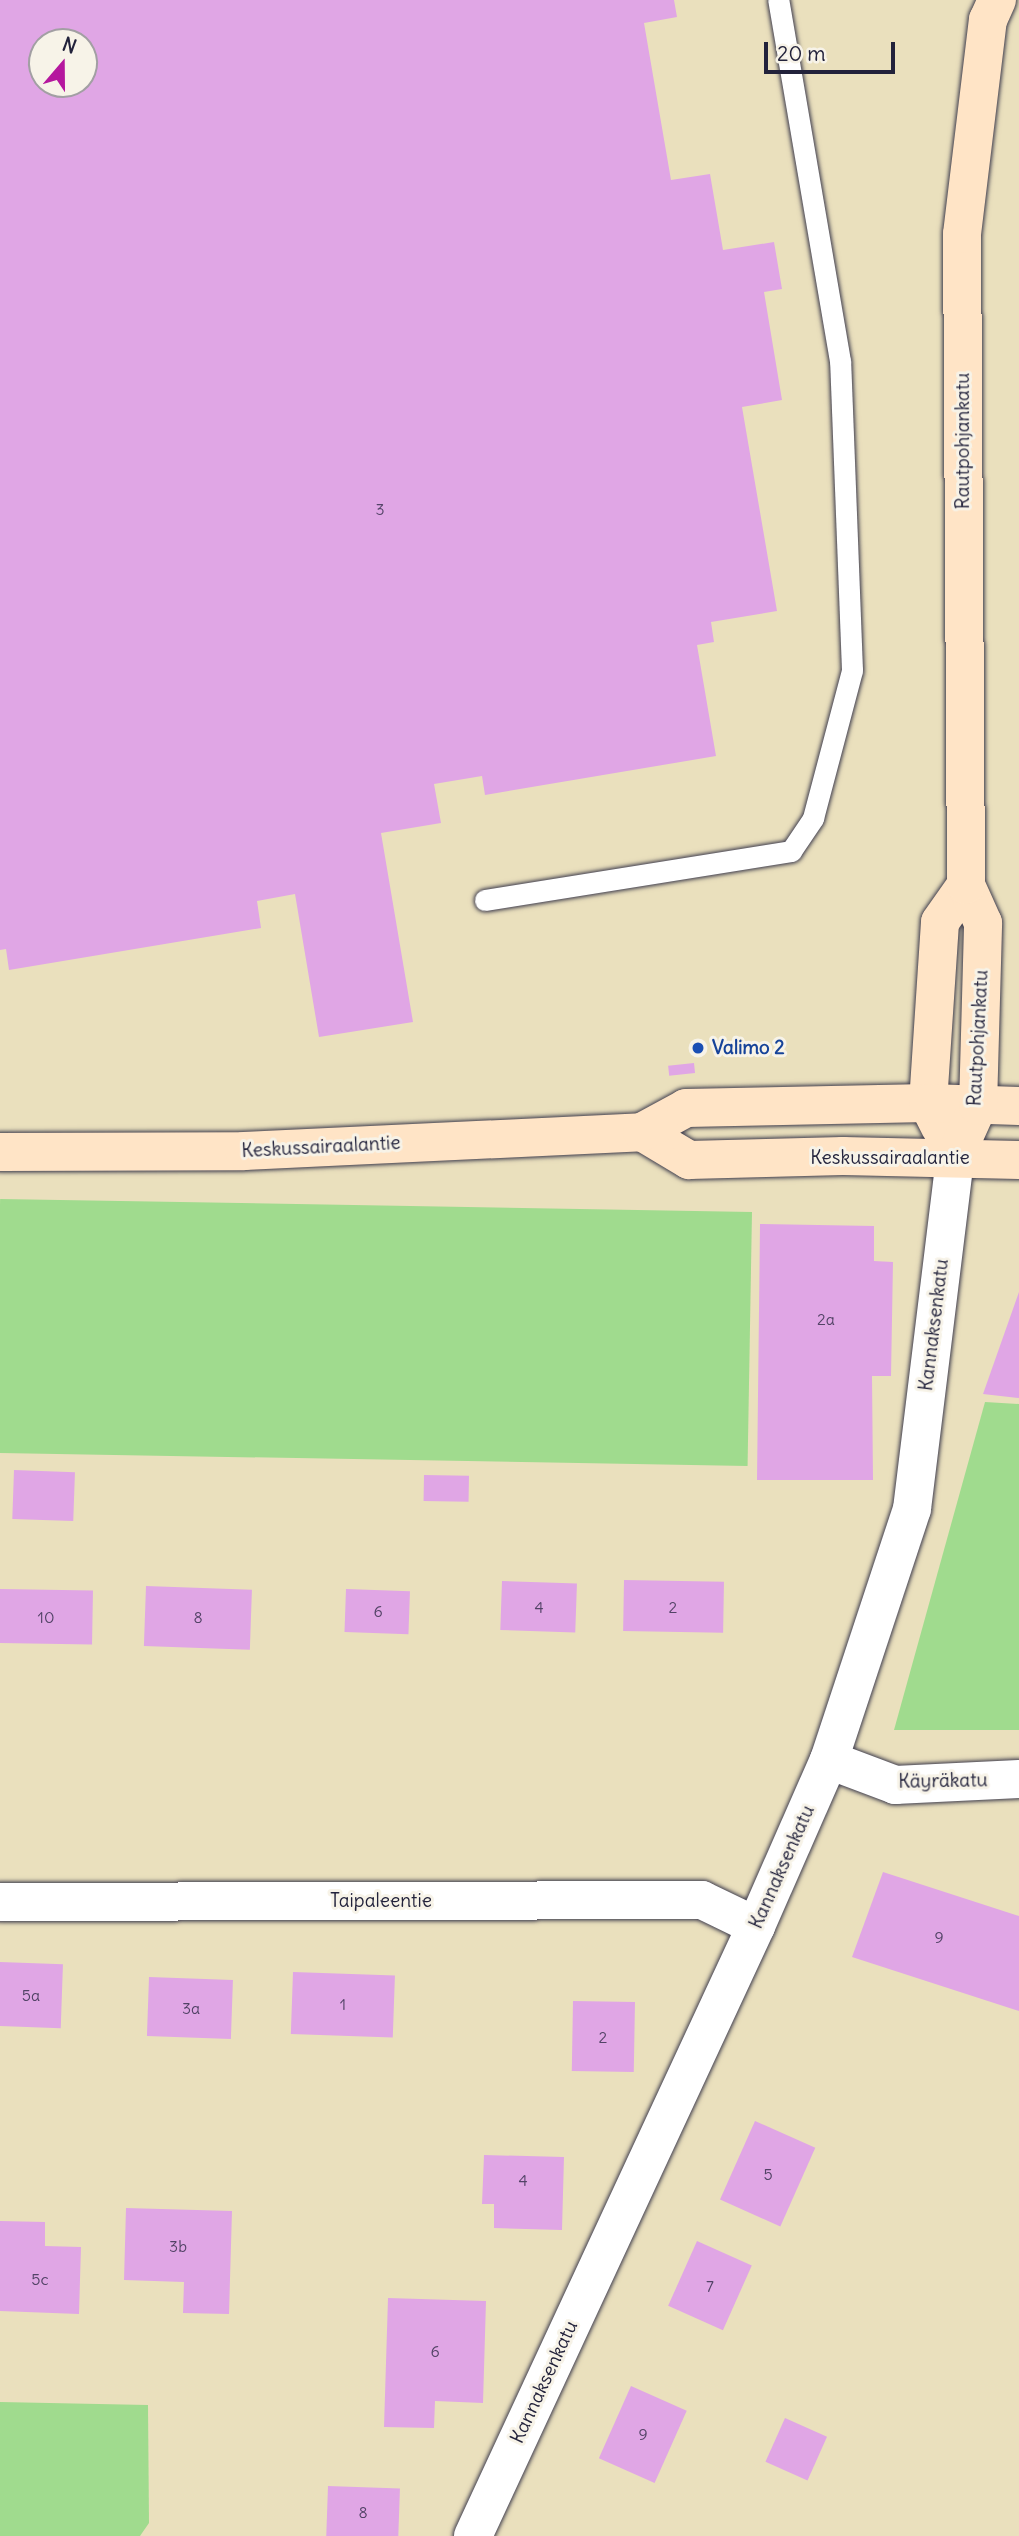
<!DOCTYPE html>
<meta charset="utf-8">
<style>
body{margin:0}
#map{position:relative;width:1019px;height:2536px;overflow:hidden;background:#eae0bd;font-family:Delius,sans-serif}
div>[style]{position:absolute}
.green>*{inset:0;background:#a0db8e;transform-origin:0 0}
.building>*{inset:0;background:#e0a6e5;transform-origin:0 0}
.roads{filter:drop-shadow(0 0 2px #403e4e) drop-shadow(0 0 2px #403e4e)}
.lane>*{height:21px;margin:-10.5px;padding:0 10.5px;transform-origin:10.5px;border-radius:10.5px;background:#fff}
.street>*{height:38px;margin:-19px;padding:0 19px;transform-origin:19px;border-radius:19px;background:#fff}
.secondary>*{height:38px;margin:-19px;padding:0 19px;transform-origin:19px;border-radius:19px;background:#ffe4c6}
.dots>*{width:19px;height:19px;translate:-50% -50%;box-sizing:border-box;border:4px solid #f7f3e8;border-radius:50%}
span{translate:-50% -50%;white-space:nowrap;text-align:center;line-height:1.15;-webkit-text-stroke:6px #f7f3e8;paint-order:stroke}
.number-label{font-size:16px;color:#524366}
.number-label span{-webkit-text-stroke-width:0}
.street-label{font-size:19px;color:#22223b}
.transit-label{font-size:19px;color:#164399;font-weight:700}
.left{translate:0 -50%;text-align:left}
.north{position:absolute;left:28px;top:28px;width:70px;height:70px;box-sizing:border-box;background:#f7f3e8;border:2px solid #a29fa3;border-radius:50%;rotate:20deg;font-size:19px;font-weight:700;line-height:28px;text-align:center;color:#22223b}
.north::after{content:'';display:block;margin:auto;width:24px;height:32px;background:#b5179e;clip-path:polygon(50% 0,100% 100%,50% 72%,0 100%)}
.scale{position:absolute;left:764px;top:42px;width:131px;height:32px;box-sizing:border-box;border:4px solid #22223b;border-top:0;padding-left:9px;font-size:21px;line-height:24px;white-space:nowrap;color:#22223b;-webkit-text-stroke:5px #f7f3e8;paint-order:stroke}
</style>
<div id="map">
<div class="green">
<i style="left:752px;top:1212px;width:254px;height:752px;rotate:91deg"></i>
<i style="clip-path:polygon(985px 1402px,1019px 1404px,1019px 1730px,894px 1730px)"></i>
<i style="clip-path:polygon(0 2402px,148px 2405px,149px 2523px,140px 2536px,0 2536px)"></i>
</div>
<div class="building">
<i style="clip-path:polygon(evenodd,0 0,674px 0,677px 17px,644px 23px,671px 180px,710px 174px,723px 250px,774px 242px,782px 289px,764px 292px,782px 400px,742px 407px,777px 611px,711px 622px,714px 642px,697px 645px,716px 756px,485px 795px,482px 776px,434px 784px,441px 823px,381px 833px,413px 1022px,319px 1037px,295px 894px,257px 901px,261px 928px,9px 970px,6px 949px,0 950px,0 0,42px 42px,84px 42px,84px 84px,42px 84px,42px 42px)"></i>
<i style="left:694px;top:1063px;width:10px;height:26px;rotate:84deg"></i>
<i style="clip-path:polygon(760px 1224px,874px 1226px,874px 1261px,893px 1262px,891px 1376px,872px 1376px,873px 1480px,757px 1480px)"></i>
<i style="clip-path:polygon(1019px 1292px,1019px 1398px,983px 1394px)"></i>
<i style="left:14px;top:1470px;width:61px;height:49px;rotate:2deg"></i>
<i style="left:424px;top:1475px;width:45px;height:26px;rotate:1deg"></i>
<i style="left:624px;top:1580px;width:100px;height:51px;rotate:1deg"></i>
<i style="left:502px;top:1581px;width:75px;height:49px;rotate:2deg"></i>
<i style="left:146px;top:1586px;width:106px;height:60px;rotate:2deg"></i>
<i style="left:0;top:1589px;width:93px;height:54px;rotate:1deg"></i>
<i style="left:346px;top:1589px;width:64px;height:43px;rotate:2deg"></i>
<i style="clip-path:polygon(883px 1872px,1019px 1916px,1019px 2011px,852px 1957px)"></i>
<i style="left:0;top:1962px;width:63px;height:64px;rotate:2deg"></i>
<i style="left:293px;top:1972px;width:102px;height:62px;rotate:2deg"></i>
<i style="left:149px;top:1977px;width:84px;height:59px;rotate:2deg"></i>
<i style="left:573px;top:2001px;width:62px;height:70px;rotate:1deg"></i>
<i style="left:755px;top:2121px;width:66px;height:86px;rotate:24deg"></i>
<i style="clip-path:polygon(484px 2155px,564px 2157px,562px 2230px,494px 2228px,494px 2204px,482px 2204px)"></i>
<i style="clip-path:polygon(126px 2208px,232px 2211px,229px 2314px,183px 2313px,184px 2282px,124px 2280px)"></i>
<i style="clip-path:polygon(0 2221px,45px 2222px,45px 2246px,81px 2247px,79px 2314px,0 2311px)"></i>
<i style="left:697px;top:2241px;width:60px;height:71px;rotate:24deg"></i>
<i style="clip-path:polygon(388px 2298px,486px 2301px,483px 2403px,435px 2401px,434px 2428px,384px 2427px)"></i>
<i style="left:631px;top:2386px;width:61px;height:79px;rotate:24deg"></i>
<i style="left:785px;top:2418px;width:46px;height:48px;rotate:24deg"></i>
<i style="left:328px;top:2486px;width:72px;height:50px;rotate:2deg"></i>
</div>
<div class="roads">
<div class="lane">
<i style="left:485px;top:900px;width:310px;rotate:-9.1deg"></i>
<i style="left:791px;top:851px;width:40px;rotate:-56deg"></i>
<i style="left:813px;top:818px;width:153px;rotate:-75.2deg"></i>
<i style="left:852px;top:670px;width:309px;rotate:-92.2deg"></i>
<i style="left:840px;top:361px;width:366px;rotate:-99.7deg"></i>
</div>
<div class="street">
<i style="left:829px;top:1760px;width:71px;rotate:20.7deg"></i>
<i style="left:895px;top:1785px;width:124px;rotate:-2.8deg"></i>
<i style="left:0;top:1902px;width:702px;rotate:-0.16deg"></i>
<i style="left:702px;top:1900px;width:60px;rotate:25.7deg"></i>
<i style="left:473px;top:2536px;width:672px;rotate:-65.11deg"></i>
<i style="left:756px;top:1926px;width:181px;rotate:-66.3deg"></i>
<i style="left:829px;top:1760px;width:264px;rotate:-71.7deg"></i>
<i style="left:912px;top:1509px;width:355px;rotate:-83deg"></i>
</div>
<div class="secondary">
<i style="left:940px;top:1127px;width:27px;rotate:-117deg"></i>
<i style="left:928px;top:1103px;width:181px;rotate:-86.2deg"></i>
<i style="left:940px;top:922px;width:45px;rotate:-54.9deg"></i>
<i style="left:642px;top:1132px;width:55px;rotate:30.8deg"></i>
<i style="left:689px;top:1160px;width:154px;rotate:-1.5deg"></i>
<i style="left:843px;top:1156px;width:176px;rotate:1.3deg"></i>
<i style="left:0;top:1152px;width:244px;rotate:-0.2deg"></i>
<i style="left:244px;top:1151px;width:398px;rotate:-2.7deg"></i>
<i style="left:642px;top:1132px;width:50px;rotate:-28.6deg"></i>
<i style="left:686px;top:1108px;width:242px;rotate:-1.2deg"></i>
<i style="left:928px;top:1103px;width:91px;rotate:1.9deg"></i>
<i style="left:955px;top:1157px;width:56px;rotate:-65.7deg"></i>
<i style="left:978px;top:1106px;width:183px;rotate:-88.4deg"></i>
<i style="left:983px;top:923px;width:42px;rotate:-114.1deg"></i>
<i style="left:966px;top:885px;width:651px;rotate:-90.35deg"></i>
<i style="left:962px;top:234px;width:216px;rotate:-83.1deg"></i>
<i style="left:988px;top:20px;width:22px;rotate:-66deg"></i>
</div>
</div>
<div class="dots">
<i style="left:698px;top:1048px;background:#1a4fb4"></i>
</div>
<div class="number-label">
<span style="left:380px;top:509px">3</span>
<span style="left:826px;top:1319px">2a</span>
<span style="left:539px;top:1607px">4</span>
<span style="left:673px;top:1607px">2</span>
<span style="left:378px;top:1611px">6</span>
<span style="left:46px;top:1617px">10</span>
<span style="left:198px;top:1617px">8</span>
<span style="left:939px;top:1937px">9</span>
<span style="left:31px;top:1995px">5a</span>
<span style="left:343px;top:2004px">1</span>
<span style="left:191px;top:2008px">3a</span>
<span style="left:603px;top:2037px">2</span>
<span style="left:768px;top:2174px">5</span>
<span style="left:523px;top:2180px">4</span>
<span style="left:178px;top:2246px">3b</span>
<span style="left:40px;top:2279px">5c</span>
<span style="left:710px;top:2286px">7</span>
<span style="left:435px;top:2351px">6</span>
<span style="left:643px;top:2434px">9</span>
<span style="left:363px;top:2512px">8</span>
</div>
<div class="street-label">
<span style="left:963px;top:441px;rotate:-90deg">Rautpohjankatu</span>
<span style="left:978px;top:1038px;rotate:-87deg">Rautpohjankatu</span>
<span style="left:321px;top:1147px;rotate:-3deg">Keskussairaalantie</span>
<span style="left:890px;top:1158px">Keskussairaalantie</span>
<span style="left:934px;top:1325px;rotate:-83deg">Kannaksenkatu</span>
<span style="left:943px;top:1781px;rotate:-1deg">Käyräkatu</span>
<span style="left:782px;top:1867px;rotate:-66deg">Kannaksenkatu</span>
<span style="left:381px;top:1901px">Taipaleentie</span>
<span style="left:544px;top:2382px;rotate:-65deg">Kannaksenkatu</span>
</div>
<div class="transit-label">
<span class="left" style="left:712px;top:1048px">Valimo 2</span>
</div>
<div class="north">N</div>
<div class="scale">20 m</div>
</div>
